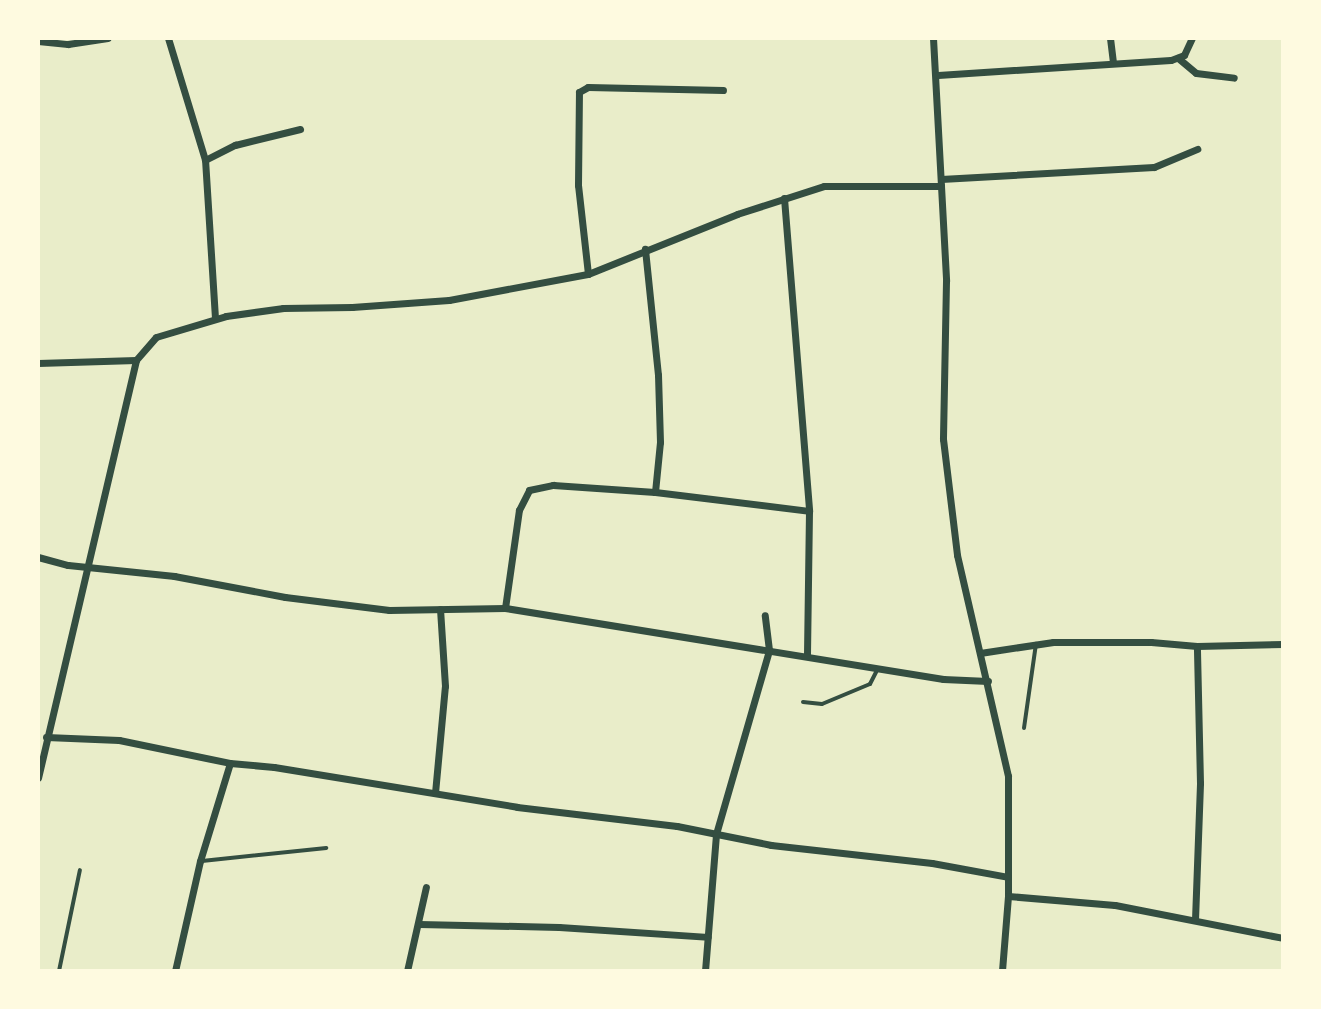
<!DOCTYPE html>
<style>
body{margin:0}
#map{position:relative;width:1321px;height:1009px;overflow:hidden;background:#e9edc9;font-family:"PT Serif",serif}
div>[style]{position:absolute}
.service>*{height:4px;margin:-2px;padding:0 2px;transform-origin:2px;border-radius:2px;background:#344e41}
.minor>*{height:7px;margin:-3.5px;padding:0 3.5px;transform-origin:3.5px;border-radius:3.5px;background:#344e41}
span{translate:-50% -50%;white-space:nowrap;text-align:center;line-height:1.15;-webkit-text-stroke:6px #fefae0;paint-order:stroke}
.frame{position:absolute;inset:0;border:40px solid #fefae0;pointer-events:none}
</style>
<div id="map">
<div class="service">
<i style="left:803px;top:702px;width:19px;rotate:6deg"></i>
<i style="left:822px;top:704px;width:52px;rotate:-22.6deg"></i>
<i style="left:870px;top:684px;width:16px;rotate:-63deg"></i>
<i style="left:1024px;top:728px;width:85px;rotate:-81.9deg"></i>
<i style="left:202px;top:861px;width:125px;rotate:-6deg"></i>
<i style="left:59px;top:971px;width:103px;rotate:-78.3deg"></i>
</div>
<div class="minor">
<i style="left:168px;top:38px;width:127px;rotate:73.1deg"></i>
<i style="left:933px;top:38px;width:243px;rotate:86.9deg"></i>
<i style="left:946px;top:281px;width:158px;rotate:91.1deg"></i>
<i style="left:943px;top:439px;width:117px;rotate:83.1deg"></i>
<i style="left:957px;top:555px;width:227px;rotate:77deg"></i>
<i style="left:1008px;top:776px;width:120px;rotate:90deg"></i>
<i style="left:1008px;top:896px;width:75px;rotate:94.6deg"></i>
<i style="left:1110px;top:38px;width:24px;rotate:83deg"></i>
<i style="left:38px;top:41px;width:30px;rotate:6deg"></i>
<i style="left:68px;top:44px;width:40px;rotate:-8.5deg"></i>
<i style="left:1178px;top:58px;width:23px;rotate:40deg"></i>
<i style="left:1196px;top:73px;width:38px;rotate:7deg"></i>
<i style="left:938px;top:75px;width:233px;rotate:-3.7deg"></i>
<i style="left:1171px;top:60px;width:14px;rotate:-21deg"></i>
<i style="left:1184px;top:55px;width:19px;rotate:-65deg"></i>
<i style="left:941px;top:179px;width:213px;rotate:-3.2deg"></i>
<i style="left:1154px;top:167px;width:47px;rotate:-22.7deg"></i>
<i style="left:784px;top:198px;width:314px;rotate:85.4deg"></i>
<i style="left:809px;top:511px;width:145px;rotate:90.8deg"></i>
<i style="left:588px;top:274px;width:90px;rotate:-96.4deg"></i>
<i style="left:578px;top:185px;width:93px;rotate:-89.4deg"></i>
<i style="left:579px;top:92px;width:10px;rotate:-29deg"></i>
<i style="left:588px;top:87px;width:135px;rotate:1.3deg"></i>
<i style="left:215px;top:318px;width:158px;rotate:-93.6deg"></i>
<i style="left:205px;top:160px;width:34px;rotate:-27deg"></i>
<i style="left:235px;top:145px;width:67px;rotate:-13.8deg"></i>
<i style="left:38px;top:363px;width:98px;rotate:-1.8deg"></i>
<i style="left:655px;top:492px;width:155px;rotate:7deg"></i>
<i style="left:38px;top:557px;width:31px;rotate:15deg"></i>
<i style="left:68px;top:565px;width:107px;rotate:5.9deg"></i>
<i style="left:174px;top:576px;width:113px;rotate:10.7deg"></i>
<i style="left:285px;top:597px;width:105px;rotate:7.1deg"></i>
<i style="left:389px;top:610px;width:116px;rotate:-1deg"></i>
<i style="left:505px;top:608px;width:444px;rotate:9.2deg"></i>
<i style="left:943px;top:679px;width:45px;rotate:2.5deg"></i>
<i style="left:505px;top:608px;width:99px;rotate:-81.9deg"></i>
<i style="left:519px;top:510px;width:22px;rotate:-63deg"></i>
<i style="left:529px;top:490px;width:25px;rotate:-12deg"></i>
<i style="left:553px;top:485px;width:102px;rotate:3.9deg"></i>
<i style="left:655px;top:492px;width:50px;rotate:-84.3deg"></i>
<i style="left:660px;top:442px;width:67px;rotate:-91.7deg"></i>
<i style="left:658px;top:375px;width:127px;rotate:-95.9deg"></i>
<i style="left:980px;top:653px;width:74px;rotate:-8.6deg"></i>
<i style="left:1053px;top:642px;width:98px"></i>
<i style="left:1151px;top:642px;width:46px;rotate:5deg"></i>
<i style="left:1197px;top:646px;width:86px;rotate:-1.3deg"></i>
<i style="left:46px;top:737px;width:73px;rotate:2.4deg"></i>
<i style="left:119px;top:740px;width:113px;rotate:11.7deg"></i>
<i style="left:230px;top:763px;width:44px;rotate:5.2deg"></i>
<i style="left:274px;top:767px;width:246px;rotate:9.3deg"></i>
<i style="left:517px;top:807px;width:161px;rotate:6.8deg"></i>
<i style="left:677px;top:826px;width:96px;rotate:11.4deg"></i>
<i style="left:771px;top:845px;width:162px;rotate:6.4deg"></i>
<i style="left:932px;top:863px;width:77px;rotate:10.4deg"></i>
<i style="left:38px;top:778px;width:429px;rotate:-76.8deg"></i>
<i style="left:136px;top:360px;width:30px;rotate:-49deg"></i>
<i style="left:156px;top:337px;width:73px;rotate:-16.7deg"></i>
<i style="left:226px;top:316px;width:58px;rotate:-8deg"></i>
<i style="left:283px;top:308px;width:69px;rotate:-0.8deg"></i>
<i style="left:352px;top:307px;width:97px;rotate:-4.1deg"></i>
<i style="left:449px;top:300px;width:141px;rotate:-10.6deg"></i>
<i style="left:588px;top:274px;width:161px;rotate:-21.9deg"></i>
<i style="left:737px;top:214px;width:91px;rotate:-17.8deg"></i>
<i style="left:824px;top:186px;width:117px"></i>
<i style="left:435px;top:793px;width:107px;rotate:-84.7deg"></i>
<i style="left:445px;top:686px;width:77px;rotate:-93.7deg"></i>
<i style="left:1008px;top:896px;width:107px;rotate:4.8deg"></i>
<i style="left:1115px;top:905px;width:171px;rotate:11.1deg"></i>
<i style="left:1195px;top:920px;width:137px;rotate:-87.9deg"></i>
<i style="left:1200px;top:783px;width:137px;rotate:-91.3deg"></i>
<i style="left:419px;top:924px;width:140px;rotate:1.2deg"></i>
<i style="left:559px;top:927px;width:149px;rotate:3.8deg"></i>
<i style="left:175px;top:971px;width:113px;rotate:-77.2deg"></i>
<i style="left:200px;top:861px;width:102px;rotate:-73deg"></i>
<i style="left:407px;top:971px;width:86px;rotate:-77.3deg"></i>
<i style="left:705px;top:971px;width:137px;rotate:-85.4deg"></i>
<i style="left:716px;top:834px;width:191px;rotate:-73.9deg"></i>
<i style="left:769px;top:650px;width:35px;rotate:-97deg"></i>
</div>
<div class="frame"></div>
</div>
